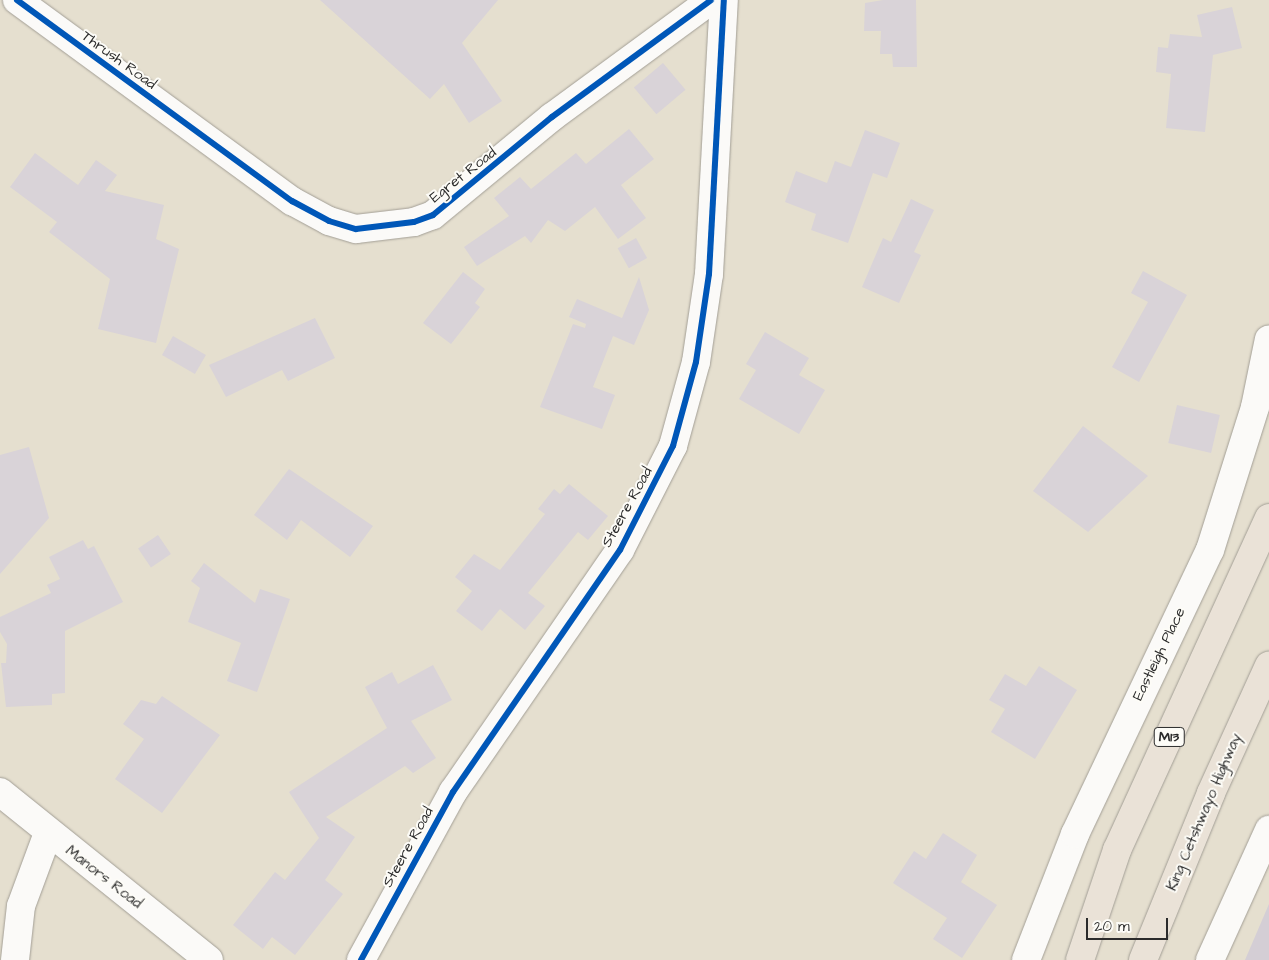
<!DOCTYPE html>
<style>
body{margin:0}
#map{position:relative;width:1269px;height:960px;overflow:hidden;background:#e5dfcf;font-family:"Architects Daughter",sans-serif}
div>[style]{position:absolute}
.industrial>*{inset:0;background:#d4ced5}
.building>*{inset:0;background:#d9d3d8;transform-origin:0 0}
.roads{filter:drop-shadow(0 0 1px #a29e95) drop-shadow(0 0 1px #a29e95)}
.street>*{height:28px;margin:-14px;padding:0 14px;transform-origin:14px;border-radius:14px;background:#fbfaf8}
.highway>*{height:28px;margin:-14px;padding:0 14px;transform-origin:14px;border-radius:14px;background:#eae2d7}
.cycleway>*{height:6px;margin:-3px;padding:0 3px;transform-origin:3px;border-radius:3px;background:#0057b8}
span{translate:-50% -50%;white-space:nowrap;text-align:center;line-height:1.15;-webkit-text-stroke:4px #fdfcf7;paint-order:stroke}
.shield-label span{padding:1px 4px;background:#fdfcf7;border:1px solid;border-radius:4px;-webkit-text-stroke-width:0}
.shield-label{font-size:14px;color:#2b2b2b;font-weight:700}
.street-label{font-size:15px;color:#2b2b2b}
.scale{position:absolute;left:1086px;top:918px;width:82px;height:22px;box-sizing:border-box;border:2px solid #2b2b2b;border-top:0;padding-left:6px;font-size:15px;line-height:18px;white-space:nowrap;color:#2b2b2b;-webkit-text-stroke:4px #fdfcf7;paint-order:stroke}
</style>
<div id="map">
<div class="industrial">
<i style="clip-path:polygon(1269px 904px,1269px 960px,1245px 960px)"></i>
</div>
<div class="building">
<i style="clip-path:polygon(320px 0,498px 0,462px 43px,502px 101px,469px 123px,444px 84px,430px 99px)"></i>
<i style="clip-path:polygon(883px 0,916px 0,917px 67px,893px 67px,892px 54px,880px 54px,881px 31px,864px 31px,865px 3px)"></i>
<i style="clip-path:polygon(1232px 7px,1242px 48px,1213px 55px,1205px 132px,1166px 128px,1171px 74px,1156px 72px,1158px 47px,1168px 48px,1170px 34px,1202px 37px,1197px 15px)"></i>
<i style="left:663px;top:63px;width:35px;height:38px;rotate:50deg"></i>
<i style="clip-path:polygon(629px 129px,654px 159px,621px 185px,646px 218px,618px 239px,595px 207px,565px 231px,548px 220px,531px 243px,525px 236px,477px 266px,464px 247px,509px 216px,494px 198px,520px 177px,531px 189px,576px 153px,586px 164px)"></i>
<i style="clip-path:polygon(865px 130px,900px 143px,887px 178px,873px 173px,848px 243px,811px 230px,816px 214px,785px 202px,796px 171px,827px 183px,835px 161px,851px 167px)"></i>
<i style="clip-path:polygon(35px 153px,78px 185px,96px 160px,117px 175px,105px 191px,164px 205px,156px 239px,179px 249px,156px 343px,98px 329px,110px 279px,49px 232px,57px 222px,10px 187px)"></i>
<i style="clip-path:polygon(911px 199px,934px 210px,914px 252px,921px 255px,899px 303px,862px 287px,883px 238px,891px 242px)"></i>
<i style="left:636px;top:238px;width:23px;height:21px;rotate:61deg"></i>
<i style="clip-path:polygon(1143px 271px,1187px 295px,1139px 382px,1112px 367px,1148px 302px,1131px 293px)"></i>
<i style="clip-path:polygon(463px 272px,485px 289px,475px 303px,480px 307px,451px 344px,423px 323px)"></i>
<i style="clip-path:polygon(639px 277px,649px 310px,634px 345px,613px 336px,593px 387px,615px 395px,602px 429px,540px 407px,573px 324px,585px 328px,586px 324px,569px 317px,577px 299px,622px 318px)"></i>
<i style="clip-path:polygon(315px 318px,335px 358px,288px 381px,282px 370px,226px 397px,209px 365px)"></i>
<i style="clip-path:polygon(765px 332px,809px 358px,799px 375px,825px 390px,799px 434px,739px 399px,756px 370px,746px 364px)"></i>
<i style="left:173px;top:336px;width:38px;height:22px;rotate:30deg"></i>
<i style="left:1177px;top:405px;width:44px;height:39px;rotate:13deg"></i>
<i style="clip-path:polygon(1083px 426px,1148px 476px,1088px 532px,1033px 491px)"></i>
<i style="clip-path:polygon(29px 447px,49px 518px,0 574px,0 455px)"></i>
<i style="clip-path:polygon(289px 469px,373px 526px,350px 557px,301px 520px,287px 540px,254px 515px)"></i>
<i style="clip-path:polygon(569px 484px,608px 516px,588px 540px,578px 532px,528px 593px,545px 606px,525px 630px,500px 609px,482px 631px,456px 611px,472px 591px,455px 577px,474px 554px,500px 570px,545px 514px,538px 509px,554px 489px,560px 494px)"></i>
<i style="left:158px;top:535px;width:23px;height:24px;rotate:56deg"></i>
<i style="clip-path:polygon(83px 540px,88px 549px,94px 546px,123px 602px,65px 631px,65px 693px,52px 694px,52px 705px,6px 707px,1px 663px,6px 663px,7px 644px,0 632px,0 617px,51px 593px,47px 585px,60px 579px,49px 557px)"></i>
<i style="clip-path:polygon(204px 563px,255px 603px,260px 589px,290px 599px,257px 692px,227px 681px,241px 643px,188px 622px,200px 588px,191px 581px)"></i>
<i style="clip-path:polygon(433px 665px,452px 700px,411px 721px,436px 758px,413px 773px,405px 766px,326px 817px,355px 837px,325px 880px,343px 894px,295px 955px,272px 937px,263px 949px,233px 925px,275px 872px,285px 880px,319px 838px,289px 792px,387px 728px,365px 687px,392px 672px,398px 684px)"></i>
<i style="clip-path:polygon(1039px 666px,1077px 690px,1035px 759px,991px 732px,1005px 709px,989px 700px,1005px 674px,1026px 686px)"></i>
<i style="clip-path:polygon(162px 696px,220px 735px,162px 813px,115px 779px,144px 739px,123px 724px,141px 700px,156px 704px)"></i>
<i style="clip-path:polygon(943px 833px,977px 855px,961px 882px,997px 905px,962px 958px,933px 939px,947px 918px,893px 883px,914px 851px,926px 859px)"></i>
</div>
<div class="roads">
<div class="street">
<i style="left:17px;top:0;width:341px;rotate:36.2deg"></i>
<i style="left:292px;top:201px;width:42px;rotate:28.4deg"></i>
<i style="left:329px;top:221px;width:28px;rotate:17deg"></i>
<i style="left:356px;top:229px;width:58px;rotate:-6.9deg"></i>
<i style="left:414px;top:222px;width:20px;rotate:-20deg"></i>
<i style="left:433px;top:215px;width:154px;rotate:-39.5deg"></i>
<i style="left:552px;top:117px;width:197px;rotate:-36.3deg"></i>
<i style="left:0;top:792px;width:268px;rotate:38.8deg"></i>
<i style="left:15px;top:960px;width:54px;rotate:-83.7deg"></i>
<i style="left:21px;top:906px;width:78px;rotate:-69.7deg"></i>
<i style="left:361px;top:960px;width:192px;rotate:-61.3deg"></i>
<i style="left:453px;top:792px;width:294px;rotate:-55.4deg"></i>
<i style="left:620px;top:550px;width:117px;rotate:-63deg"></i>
<i style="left:673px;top:446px;width:87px;rotate:-74.7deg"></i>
<i style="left:696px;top:362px;width:89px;rotate:-81.6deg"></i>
<i style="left:709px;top:274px;width:274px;rotate:-86.9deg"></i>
<i style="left:1026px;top:960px;width:135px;rotate:-68.7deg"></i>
<i style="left:1075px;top:834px;width:314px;rotate:-64.6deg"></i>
<i style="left:1210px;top:550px;width:150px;rotate:-72.5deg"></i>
<i style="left:1255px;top:407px;width:69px;rotate:-78.4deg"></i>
<i style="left:1210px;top:960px;width:143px;rotate:-65.6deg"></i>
</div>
<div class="highway">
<i style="left:1080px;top:960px;width:116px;rotate:-71.4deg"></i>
<i style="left:1117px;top:850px;width:365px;rotate:-65.4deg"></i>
<i style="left:1143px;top:960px;width:180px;rotate:-67.8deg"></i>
<i style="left:1211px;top:793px;width:140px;rotate:-65.5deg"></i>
</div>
</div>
<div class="cycleway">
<i style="left:17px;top:0;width:341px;rotate:36.2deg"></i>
<i style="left:292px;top:201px;width:42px;rotate:28.4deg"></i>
<i style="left:329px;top:221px;width:28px;rotate:17deg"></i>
<i style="left:356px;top:229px;width:58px;rotate:-6.9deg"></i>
<i style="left:414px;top:222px;width:20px;rotate:-20deg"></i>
<i style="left:433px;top:215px;width:154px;rotate:-39.5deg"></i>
<i style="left:552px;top:117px;width:197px;rotate:-36.3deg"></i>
<i style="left:361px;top:960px;width:192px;rotate:-61.3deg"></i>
<i style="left:453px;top:792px;width:294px;rotate:-55.4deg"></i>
<i style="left:620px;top:550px;width:117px;rotate:-63deg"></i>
<i style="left:673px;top:446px;width:87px;rotate:-74.7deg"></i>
<i style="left:696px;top:362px;width:89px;rotate:-81.6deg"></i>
<i style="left:709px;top:274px;width:274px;rotate:-86.9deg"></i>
</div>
<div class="shield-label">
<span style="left:1169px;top:737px">M13</span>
</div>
<div class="street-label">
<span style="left:119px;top:60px;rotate:36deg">Thrush Road</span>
<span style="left:463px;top:175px;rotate:-38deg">Egret Road</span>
<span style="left:627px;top:507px;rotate:-61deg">Steere Road</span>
<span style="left:1159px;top:654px;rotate:-64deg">Eastleigh Place</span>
<span style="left:1204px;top:812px;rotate:-67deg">King Cetshwayo Highway</span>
<span style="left:408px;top:847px;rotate:-61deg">Steere Road</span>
<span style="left:104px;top:877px;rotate:38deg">Manors Road</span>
</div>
<div class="scale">20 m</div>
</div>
